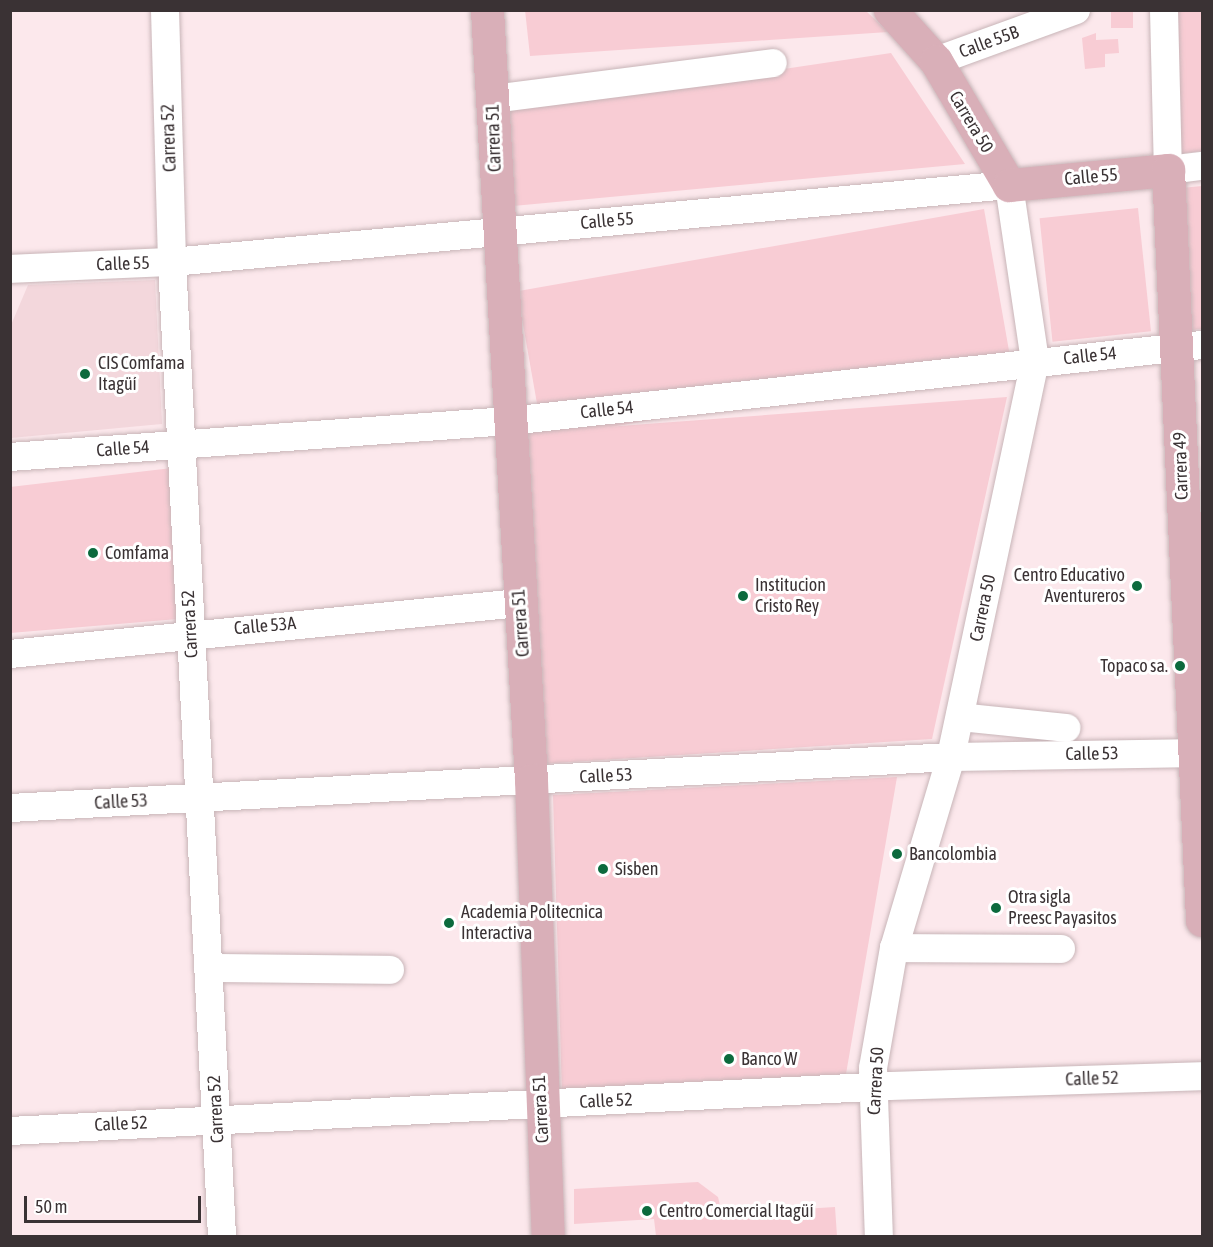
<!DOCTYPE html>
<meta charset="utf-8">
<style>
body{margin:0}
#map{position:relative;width:1213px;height:1247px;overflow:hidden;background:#fce8ec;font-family:"Asap Condensed",sans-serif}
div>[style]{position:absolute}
.built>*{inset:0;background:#f3d7dc}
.building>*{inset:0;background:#f8ccd4;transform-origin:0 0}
.roads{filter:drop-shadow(0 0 2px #c8b5b8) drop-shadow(0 0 2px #c8b5b8)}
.minor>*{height:28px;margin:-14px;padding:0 14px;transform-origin:14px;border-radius:14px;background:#fff}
.major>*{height:33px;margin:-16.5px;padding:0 16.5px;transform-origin:16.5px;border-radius:16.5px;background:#d9afb8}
.dots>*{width:16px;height:16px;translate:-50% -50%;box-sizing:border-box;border:3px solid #fff;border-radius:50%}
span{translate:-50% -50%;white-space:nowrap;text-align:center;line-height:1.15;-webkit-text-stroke:6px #fff;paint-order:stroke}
.street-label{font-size:18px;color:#3a3234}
.poi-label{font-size:18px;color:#3a3234}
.left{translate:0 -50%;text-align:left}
.right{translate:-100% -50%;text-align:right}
.frame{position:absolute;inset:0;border:12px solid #3a3234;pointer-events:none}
.scale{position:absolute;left:24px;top:1196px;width:177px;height:27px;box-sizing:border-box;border:3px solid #3a3234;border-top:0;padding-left:8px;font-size:18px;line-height:21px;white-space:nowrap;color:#3a3234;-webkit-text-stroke:4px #fff;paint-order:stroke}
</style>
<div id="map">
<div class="built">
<i style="clip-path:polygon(155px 280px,162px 424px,11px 438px,11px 325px,28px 285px)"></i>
</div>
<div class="building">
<i style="clip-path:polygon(525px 10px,865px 10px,888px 32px,530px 56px)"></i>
<i style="left:1111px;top:10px;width:22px;height:18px"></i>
<i style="clip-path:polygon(1173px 10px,1202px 10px,1202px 151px,1177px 154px)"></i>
<i style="clip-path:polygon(1096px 33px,1096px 40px,1118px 39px,1119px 53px,1105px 54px,1105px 67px,1085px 69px,1082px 38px)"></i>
<i style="clip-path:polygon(891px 53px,965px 164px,513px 206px,508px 110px)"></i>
<i style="clip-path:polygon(1202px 186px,1202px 329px,1191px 330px,1181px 188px)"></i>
<i style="left:1138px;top:208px;width:124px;height:99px;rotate:84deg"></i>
<i style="left:984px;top:209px;width:150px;height:474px;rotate:80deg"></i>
<i style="clip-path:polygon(1007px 397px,932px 739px,539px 764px,525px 433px)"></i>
<i style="clip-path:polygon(172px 468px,178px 619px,10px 633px,10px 487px)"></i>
<i style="clip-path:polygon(897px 777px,846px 1074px,562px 1094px,553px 795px)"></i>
<i style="clip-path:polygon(698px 1182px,718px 1197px,722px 1214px,835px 1207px,837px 1236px,656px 1236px,654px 1219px,574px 1224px,574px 1189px)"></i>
</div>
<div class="roads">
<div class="minor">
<i style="left:165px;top:10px;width:252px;rotate:88.4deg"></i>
<i style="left:172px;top:262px;width:975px;rotate:87.06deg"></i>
<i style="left:1164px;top:10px;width:160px;rotate:88.6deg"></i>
<i style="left:1168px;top:170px;width:34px;rotate:-7deg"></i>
<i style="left:936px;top:61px;width:149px;rotate:-20deg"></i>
<i style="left:492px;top:99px;width:283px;rotate:-7.3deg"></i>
<i style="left:10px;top:269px;width:162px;rotate:-2.5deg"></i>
<i style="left:172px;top:262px;width:841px;rotate:-5.26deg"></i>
<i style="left:1009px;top:185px;width:178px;rotate:81.6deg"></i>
<i style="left:1035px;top:361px;width:405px;rotate:102deg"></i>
<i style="left:951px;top:757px;width:199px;rotate:106.6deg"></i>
<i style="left:894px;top:948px;width:122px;rotate:99.9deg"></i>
<i style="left:873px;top:1068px;width:168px;rotate:88deg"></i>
<i style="left:10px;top:457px;width:500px;rotate:-4.13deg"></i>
<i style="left:509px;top:421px;width:697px;rotate:-6.26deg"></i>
<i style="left:10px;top:654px;width:512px;rotate:-5.72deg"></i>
<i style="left:960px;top:717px;width:107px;rotate:5.9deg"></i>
<i style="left:10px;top:808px;width:942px;rotate:-3.1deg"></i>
<i style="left:951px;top:757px;width:251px;rotate:-0.9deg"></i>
<i style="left:894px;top:948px;width:167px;rotate:0.3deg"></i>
<i style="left:209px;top:968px;width:181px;rotate:0.6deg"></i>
<i style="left:10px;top:1131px;width:879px;rotate:-2.93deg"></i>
<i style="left:888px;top:1086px;width:314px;rotate:-1.8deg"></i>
</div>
<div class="major">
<i style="left:487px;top:10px;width:771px;rotate:86.73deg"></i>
<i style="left:531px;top:780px;width:456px;rotate:87.9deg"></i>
<i style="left:890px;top:10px;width:69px;rotate:48deg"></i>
<i style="left:936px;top:61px;width:144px;rotate:59.5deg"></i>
<i style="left:1009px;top:185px;width:160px;rotate:-5.4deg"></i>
<i style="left:1168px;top:170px;width:751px;rotate:87.4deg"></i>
</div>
</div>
<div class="dots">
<i style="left:85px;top:374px;background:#0c6a3d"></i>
<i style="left:93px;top:553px;background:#0c6a3d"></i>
<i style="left:1137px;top:586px;background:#0c6a3d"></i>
<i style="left:743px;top:596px;background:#0c6a3d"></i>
<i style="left:1180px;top:666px;background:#0c6a3d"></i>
<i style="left:897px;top:854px;background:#0c6a3d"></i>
<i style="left:603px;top:869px;background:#0c6a3d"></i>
<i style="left:996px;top:908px;background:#0c6a3d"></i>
<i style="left:449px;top:923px;background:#0c6a3d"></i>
<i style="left:729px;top:1059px;background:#0c6a3d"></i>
<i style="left:647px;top:1211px;background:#0c6a3d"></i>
</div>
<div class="street-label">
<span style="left:989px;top:42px;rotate:-20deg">Calle 55B</span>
<span style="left:971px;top:122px;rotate:59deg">Carrera 50</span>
<span style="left:169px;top:138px;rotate:-92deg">Carrera 52</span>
<span style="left:494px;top:138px;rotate:-92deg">Carrera 51</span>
<span style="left:1091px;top:177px;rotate:-5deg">Calle 55</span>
<span style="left:607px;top:221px;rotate:-5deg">Calle 55</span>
<span style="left:123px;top:264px;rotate:-2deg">Calle 55</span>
<span style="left:1090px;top:356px;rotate:-6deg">Calle 54</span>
<span style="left:607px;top:410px;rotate:-6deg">Calle 54</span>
<span style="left:123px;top:449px;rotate:-4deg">Calle 54</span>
<span style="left:1181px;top:466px;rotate:-92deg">Carrera 49</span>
<span style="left:983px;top:608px;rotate:-78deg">Carrera 50</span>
<span style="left:521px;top:623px;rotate:-94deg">Carrera 51</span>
<span style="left:190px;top:624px;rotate:-93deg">Carrera 52</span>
<span style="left:265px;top:626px;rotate:-5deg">Calle 53A</span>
<span style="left:1092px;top:754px;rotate:-1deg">Calle 53</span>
<span style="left:606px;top:776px;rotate:-3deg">Calle 53</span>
<span style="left:121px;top:802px;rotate:-3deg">Calle 53</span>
<span style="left:1092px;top:1079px;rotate:-2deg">Calle 52</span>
<span style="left:876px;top:1081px;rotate:-87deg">Carrera 50</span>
<span style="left:606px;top:1101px;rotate:-3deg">Calle 52</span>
<span style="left:216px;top:1109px;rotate:-93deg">Carrera 52</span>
<span style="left:541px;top:1109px;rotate:-93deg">Carrera 51</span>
<span style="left:121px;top:1124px;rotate:-3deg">Calle 52</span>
</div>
<div class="poi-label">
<span class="left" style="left:98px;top:374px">CIS Comfama<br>Itagüí</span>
<span class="left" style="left:105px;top:553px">Comfama</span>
<span class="right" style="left:1125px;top:586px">Centro Educativo<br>Aventureros</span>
<span class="left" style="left:755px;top:596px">Institucion<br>Cristo Rey</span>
<span class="right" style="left:1168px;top:666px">Topaco sa.</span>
<span class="left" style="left:909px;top:854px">Bancolombia</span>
<span class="left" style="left:615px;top:869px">Sisben</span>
<span class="left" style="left:1008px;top:908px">Otra sigla<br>Preesc Payasitos</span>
<span class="left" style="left:461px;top:923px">Academia Politecnica<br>Interactiva</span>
<span class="left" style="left:741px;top:1059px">Banco W</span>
<span class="left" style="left:659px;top:1211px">Centro Comercial Itagüí</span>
</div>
<div class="frame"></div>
<div class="scale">50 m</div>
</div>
